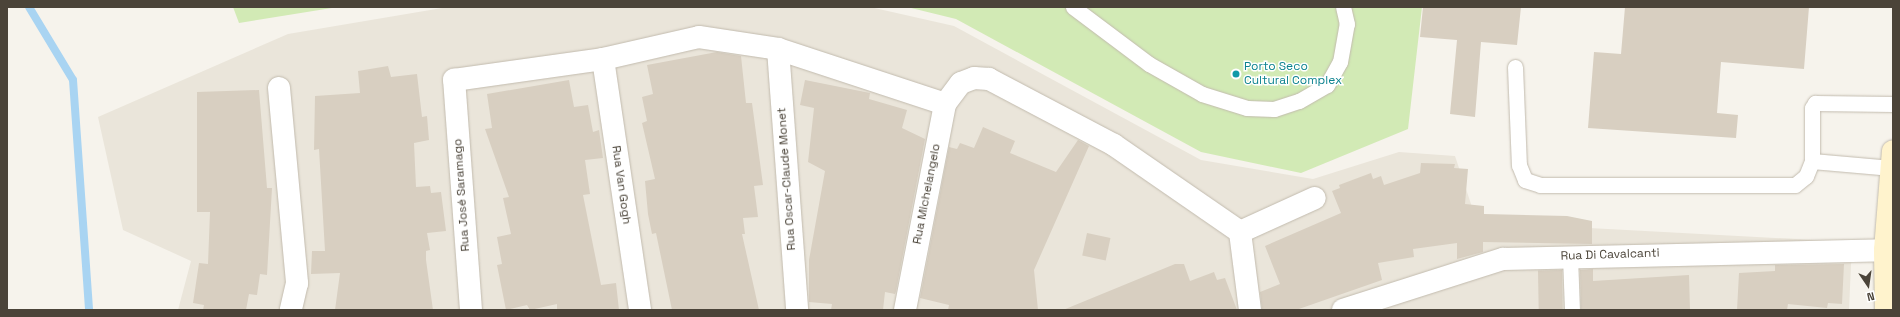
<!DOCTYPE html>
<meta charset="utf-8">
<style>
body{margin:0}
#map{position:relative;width:1900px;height:317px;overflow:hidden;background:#f6f3ec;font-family:"Space Grotesk",sans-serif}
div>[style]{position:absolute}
.residential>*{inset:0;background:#eae5da}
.green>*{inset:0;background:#d2eab5}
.stream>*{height:8px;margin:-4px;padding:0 4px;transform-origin:4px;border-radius:4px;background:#a9d4f2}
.building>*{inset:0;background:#d8cfc1;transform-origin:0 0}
.roads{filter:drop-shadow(0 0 1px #c2bbae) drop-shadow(0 0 1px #c2bbae)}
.lane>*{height:15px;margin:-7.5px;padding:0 7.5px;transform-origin:7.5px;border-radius:7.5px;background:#fff}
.street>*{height:22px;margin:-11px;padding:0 11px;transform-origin:11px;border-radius:11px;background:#fff}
.secondary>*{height:22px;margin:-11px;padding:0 11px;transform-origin:11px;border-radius:11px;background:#fff3cd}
.dots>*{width:11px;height:11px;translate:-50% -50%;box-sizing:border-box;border:2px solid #fff;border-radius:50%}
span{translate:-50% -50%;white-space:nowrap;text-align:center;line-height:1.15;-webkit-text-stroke:3px #fff;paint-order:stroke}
.culture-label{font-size:12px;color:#0d838f}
.left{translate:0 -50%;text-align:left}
.street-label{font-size:12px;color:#4b4439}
.frame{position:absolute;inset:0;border:8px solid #4b4439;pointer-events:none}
.north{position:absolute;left:1848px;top:265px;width:40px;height:40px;-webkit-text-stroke:3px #fff;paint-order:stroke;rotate:167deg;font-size:11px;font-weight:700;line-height:16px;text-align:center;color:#4b4439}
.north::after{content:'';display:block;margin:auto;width:14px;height:18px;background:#4b4439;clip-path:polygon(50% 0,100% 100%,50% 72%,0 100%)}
</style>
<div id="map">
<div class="residential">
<i style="clip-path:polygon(448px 7px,870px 7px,954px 26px,1201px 160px,1313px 179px,1399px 152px,1455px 156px,1477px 222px,1852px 242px,1849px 310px,178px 310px,191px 261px,123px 230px,98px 117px,288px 34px)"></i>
</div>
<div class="green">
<i style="clip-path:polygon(233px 7px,338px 7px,239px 23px)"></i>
<i style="clip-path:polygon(907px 7px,1422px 7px,1408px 129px,1301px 173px,1201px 152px,956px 19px)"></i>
</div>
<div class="stream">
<i style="left:29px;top:7px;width:85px;rotate:58.9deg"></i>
<i style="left:73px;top:80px;width:231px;rotate:86deg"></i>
</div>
<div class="building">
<i style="clip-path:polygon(1423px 7px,1521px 7px,1517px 45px,1481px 42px,1475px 117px,1450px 114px,1457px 40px,1420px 37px)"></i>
<i style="clip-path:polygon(1625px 7px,1809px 7px,1804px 69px,1721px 62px,1717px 113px,1738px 115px,1736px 138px,1588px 128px,1594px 52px,1621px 54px)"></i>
<i style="clip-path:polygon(717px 52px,741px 56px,746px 103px,752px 103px,763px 185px,754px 186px,758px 217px,743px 218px,745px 234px,742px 234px,759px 310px,672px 310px,656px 233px,652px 234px,648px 214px,645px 181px,655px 179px,642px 123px,647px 121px,642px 97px,653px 94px,647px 65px)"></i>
<i style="clip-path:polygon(388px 66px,391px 77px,417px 74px,422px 117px,427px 116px,429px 140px,414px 143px,416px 187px,430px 186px,431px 193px,441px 192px,446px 231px,427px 233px,430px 250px,426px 251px,426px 260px,433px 310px,335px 310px,340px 273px,311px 274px,312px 251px,325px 251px,319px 149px,314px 150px,315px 96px,360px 93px,358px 71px)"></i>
<i style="clip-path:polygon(569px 80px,574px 107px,588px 105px,593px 132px,599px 130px,603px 158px,585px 160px,590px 194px,583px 195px,601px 285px,616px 283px,619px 310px,557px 310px,557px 304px,530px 310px,527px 305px,506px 310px,497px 265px,502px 264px,497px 237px,511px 234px,503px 198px,509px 197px,485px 129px,492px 128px,487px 94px)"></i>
<i style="clip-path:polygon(805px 80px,870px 93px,869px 99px,907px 110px,902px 128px,925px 139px,896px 291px,895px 294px,885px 292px,883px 310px,831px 310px,832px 304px,809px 302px,809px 260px,825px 171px,808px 162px,814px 108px,800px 105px)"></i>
<i style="clip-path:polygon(259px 90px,267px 188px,272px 188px,267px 275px,260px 274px,257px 295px,249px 294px,246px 310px,203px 310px,204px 305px,193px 303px,199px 263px,208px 264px,210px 212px,197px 212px,197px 92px)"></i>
<i style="clip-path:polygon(983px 127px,1015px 141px,1010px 153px,1056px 172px,1078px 140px,1089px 146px,1034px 270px,1038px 310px,948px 310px,949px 305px,920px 298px,949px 147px,957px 149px,960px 143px,974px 148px)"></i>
<i style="clip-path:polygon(1421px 163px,1455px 164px,1454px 168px,1468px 169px,1465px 204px,1484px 206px,1484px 214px,1567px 216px,1592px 221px,1592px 244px,1483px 242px,1483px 252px,1457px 259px,1457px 243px,1413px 249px,1414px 257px,1378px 263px,1382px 280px,1296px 310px,1262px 310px,1260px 292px,1280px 284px,1265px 246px,1341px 213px,1332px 191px,1340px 188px,1339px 185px,1371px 173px,1373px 179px,1381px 176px,1384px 185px,1420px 173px)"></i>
<i style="left:1087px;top:233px;width:24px;height:23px;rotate:12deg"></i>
<i style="clip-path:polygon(1175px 264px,1184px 264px,1190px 281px,1214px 272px,1217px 280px,1225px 278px,1237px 310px,1063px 310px)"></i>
<i style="clip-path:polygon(1844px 264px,1842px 304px,1828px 303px,1827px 308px,1788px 304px,1787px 310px,1737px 310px,1739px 273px,1775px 271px,1775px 265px)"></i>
<i style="clip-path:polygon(1593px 269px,1593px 281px,1689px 275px,1690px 310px,1581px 310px,1580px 270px)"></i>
<i style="left:1562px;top:270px;width:40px;height:24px;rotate:89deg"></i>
</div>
<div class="roads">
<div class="lane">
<i style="left:1073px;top:7px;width:95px;rotate:36.9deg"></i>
<i style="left:1149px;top:64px;width:61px;rotate:29.5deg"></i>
<i style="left:1202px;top:94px;width:47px;rotate:17.3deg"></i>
<i style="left:1247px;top:108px;width:27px;rotate:2deg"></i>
<i style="left:1274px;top:109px;width:26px;rotate:-18deg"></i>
<i style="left:1299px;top:101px;width:32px;rotate:-30deg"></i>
<i style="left:1327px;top:85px;width:26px;rotate:-61deg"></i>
<i style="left:1340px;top:62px;width:39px;rotate:-80deg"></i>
<i style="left:1347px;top:24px;width:17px;rotate:-103deg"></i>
<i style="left:1515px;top:67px;width:98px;rotate:87.7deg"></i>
<i style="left:1519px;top:165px;width:16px;rotate:68deg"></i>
<i style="left:1525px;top:180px;width:16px;rotate:18deg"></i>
<i style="left:1540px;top:185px;width:255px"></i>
<i style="left:1795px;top:185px;width:14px;rotate:-39deg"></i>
<i style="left:1806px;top:176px;width:16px;rotate:-68deg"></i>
<i style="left:1812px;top:161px;width:53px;rotate:-90deg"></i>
<i style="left:1812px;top:108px;width:6px;rotate:-59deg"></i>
<i style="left:1815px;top:103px;width:78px;rotate:0.7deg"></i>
<i style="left:1812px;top:161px;width:80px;rotate:5deg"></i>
<i style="left:1570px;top:256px;width:54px;rotate:87.9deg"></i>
</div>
<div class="street">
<i style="left:778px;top:49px;width:262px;rotate:85.8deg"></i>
<i style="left:603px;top:59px;width:254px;rotate:81.6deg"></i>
<i style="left:279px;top:88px;width:196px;rotate:84.7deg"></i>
<i style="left:297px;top:283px;width:28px;rotate:103deg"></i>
<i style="left:1240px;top:232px;width:82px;rotate:-24.4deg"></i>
<i style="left:1240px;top:232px;width:79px;rotate:82.7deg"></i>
<i style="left:471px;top:310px;width:231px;rotate:-94.2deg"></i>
<i style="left:454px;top:80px;width:150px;rotate:-8deg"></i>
<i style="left:603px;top:59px;width:98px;rotate:-12.9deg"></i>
<i style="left:699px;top:37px;width:80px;rotate:8.6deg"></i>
<i style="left:778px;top:49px;width:176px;rotate:18.2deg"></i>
<i style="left:905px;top:310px;width:210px;rotate:-79deg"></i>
<i style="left:945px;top:104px;width:26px;rotate:-53deg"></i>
<i style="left:961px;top:83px;width:14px;rotate:-21deg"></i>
<i style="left:974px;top:78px;width:15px;rotate:4deg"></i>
<i style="left:989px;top:79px;width:141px;rotate:27.8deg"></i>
<i style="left:1114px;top:145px;width:153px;rotate:34.6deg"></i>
<i style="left:1343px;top:310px;width:168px;rotate:-17.7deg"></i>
<i style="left:1503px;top:259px;width:382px;rotate:-1.3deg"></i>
<i style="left:1885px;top:250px;width:9px;rotate:21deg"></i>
</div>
<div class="secondary">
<i style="left:1886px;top:310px;width:60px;rotate:-91deg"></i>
<i style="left:1885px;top:250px;width:99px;rotate:-85.4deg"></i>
</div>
</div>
<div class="dots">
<i style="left:1236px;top:74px;background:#0f9aa8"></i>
</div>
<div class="culture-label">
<span class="left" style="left:1244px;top:74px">Porto Seco<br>Cultural Complex</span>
</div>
<div class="street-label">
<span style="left:787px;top:179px;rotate:-94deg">Rua Oscar-Claude Monet</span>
<span style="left:621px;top:185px;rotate:82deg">Rua Van Gogh</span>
<span style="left:927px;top:194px;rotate:-79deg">Rua Michelangelo</span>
<span style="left:462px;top:195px;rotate:-94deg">Rua José Saramago</span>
<span style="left:1610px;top:255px;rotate:-2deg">Rua Di Cavalcanti</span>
</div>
<div class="frame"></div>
<div class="north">N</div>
</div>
